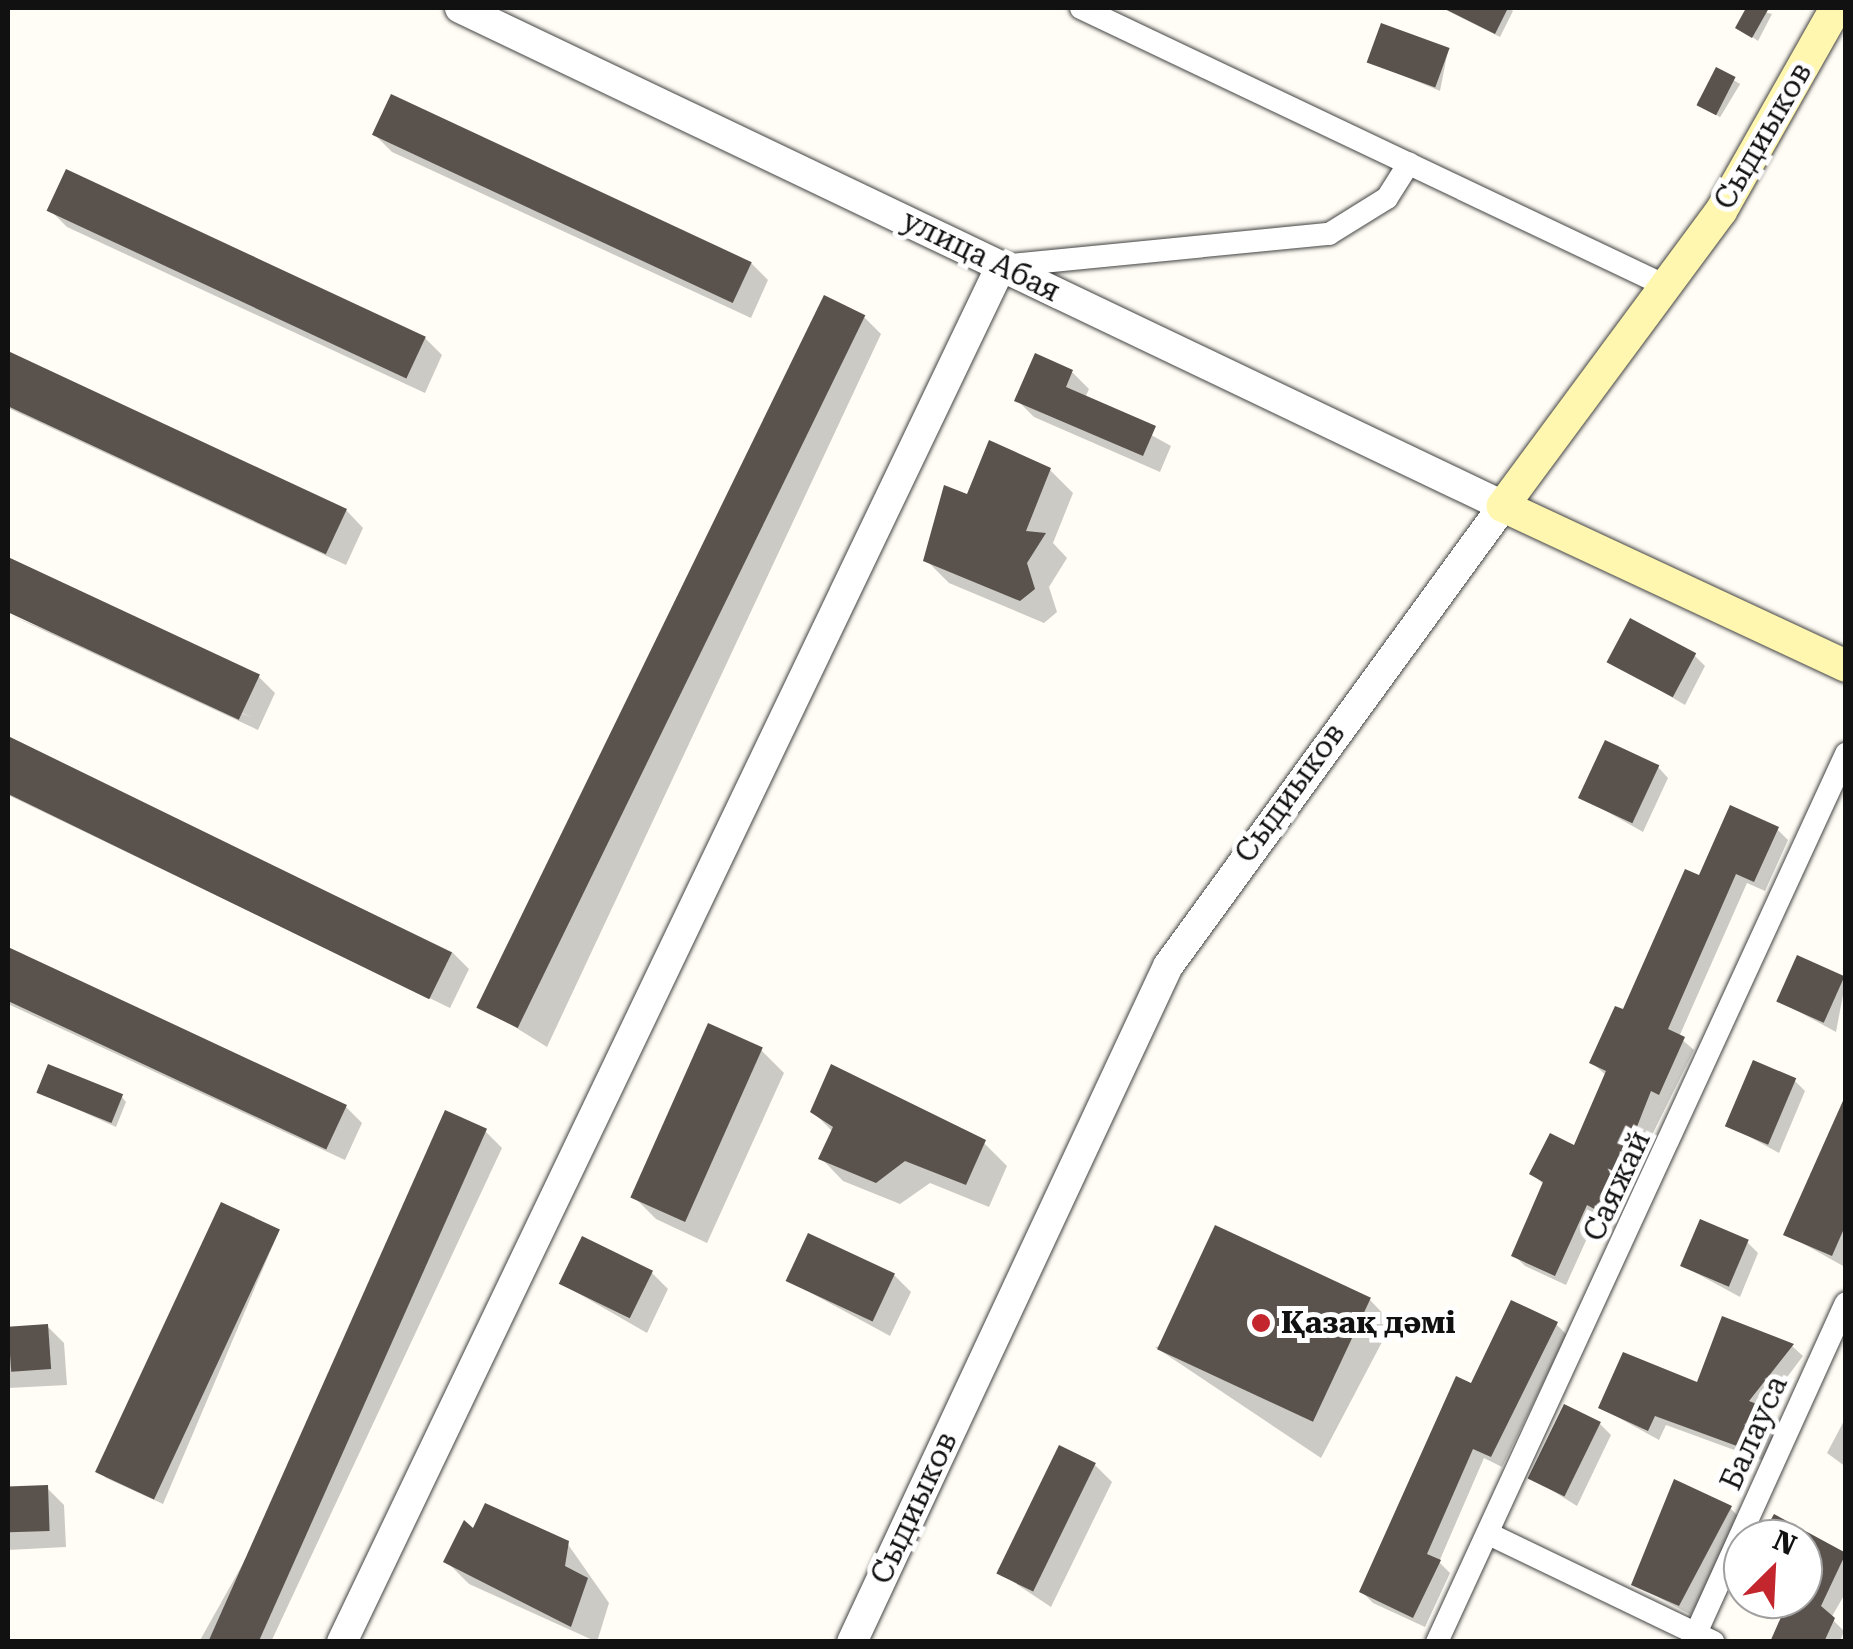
<!DOCTYPE html>
<meta charset="utf-8">
<style>
body{margin:0}
#map{position:relative;width:1853px;height:1649px;overflow:hidden;background:#fffdf5;font-family:"Roboto Serif",serif}
div>[style]{position:absolute}
.shadow>*{inset:0;background:#0003;transform-origin:0 0}
.building>*{inset:0;background:#5a524d;transform-origin:0 0}
.roads{filter:drop-shadow(0 0 2px #444) drop-shadow(0 0 2px #444)}
.minor>*{height:22px;margin:-11px;padding:0 11px;transform-origin:11px;border-radius:11px;background:#fff}
.tertiary>*{height:30px;margin:-15px;padding:0 15px;transform-origin:15px;border-radius:15px;background:#fff}
.secondary>*{height:32px;margin:-16px;padding:0 16px;transform-origin:16px;border-radius:16px;background:#fff6b0}
.dots>*{width:28px;height:28px;translate:-50% -50%;box-sizing:border-box;border:5px solid #fff;border-radius:50%}
span{translate:-50% -50%;white-space:nowrap;text-align:center;line-height:1.15;-webkit-text-stroke:10px #fff;paint-order:stroke}
.street-label{font-size:30px;color:#111}
.poi-label{font-size:30px;color:#111;font-weight:700}
.left{translate:0 -50%;text-align:left}
.frame{position:absolute;inset:0;border:10px solid #111;pointer-events:none}
.north{position:absolute;left:1723px;top:1519px;width:100px;height:100px;box-sizing:border-box;background:#fff;border:2px solid #a0a0a0;border-radius:50%;rotate:24deg;font-size:28px;font-weight:700;line-height:40px;text-align:center;color:#111}
.north::after{content:'';display:block;margin:auto;width:35px;height:45px;background:#c4262e;clip-path:polygon(50% 0,100% 100%,50% 72%,0 100%)}
</style>
<div id="map">
<div class="shadow">
<i style="clip-path:polygon(1442px 8px,1509px 8px,1513px 11px,1500px 37px)"></i>
<i style="clip-path:polygon(1749px 8px,1772px 14px,1758px 41px,1738px 27px)"></i>
<i style="clip-path:polygon(1448px 50px,1440px 91px,1370px 62px)"></i>
<i style="left:1717px;top:70px;width:27px;height:39px;rotate:31deg"></i>
<i style="clip-path:polygon(392px 98px,751px 263px,768px 280px,751px 318px,392px 152px,375px 135px)"></i>
<i style="clip-path:polygon(67px 173px,425px 338px,442px 355px,425px 393px,67px 227px,50px 210px)"></i>
<i style="clip-path:polygon(864px 317px,881px 334px,547px 1047px,491px 1012px)"></i>
<i style="clip-path:polygon(8px 354px,346px 510px,363px 528px,346px 565px,8px 408px)"></i>
<i style="clip-path:polygon(1072px 372px,1089px 389px,1085px 398px,1171px 446px,1160px 472px,1034px 417px,1017px 400px)"></i>
<i style="clip-path:polygon(1050px 470px,1073px 493px,1053px 543px,1067px 558px,1049px 587px,1057px 612px,1044px 623px,949px 583px,926px 560px,969px 498px)"></i>
<i style="clip-path:polygon(8px 560px,258px 676px,275px 693px,258px 730px,8px 614px,253px 718px,8px 604px)"></i>
<i style="clip-path:polygon(1694px 655px,1705px 666px,1685px 705px,1610px 661px)"></i>
<i style="clip-path:polygon(8px 739px,452px 952px,469px 969px,450px 1008px,8px 795px)"></i>
<i style="clip-path:polygon(1658px 767px,1668px 778px,1643px 832px,1581px 797px)"></i>
<i style="clip-path:polygon(1777px 829px,1788px 840px,1765px 891px,1747px 883px,1679px 1037px,1694px 1050px,1610px 1220px,1598px 1214px,1566px 1285px,1525px 1266px,1514px 1255px,1543px 1184px,1532px 1173px,1575px 1149px,1607px 1076px,1592px 1063px,1700px 879px)"></i>
<i style="clip-path:polygon(8px 950px,345px 1106px,362px 1123px,345px 1160px,8px 1004px)"></i>
<i style="clip-path:polygon(1846px 979px,1836px 1032px,1779px 1001px,1844px 978px)"></i>
<i style="clip-path:polygon(761px 1050px,784px 1073px,707px 1243px,656px 1219px,633px 1196px)"></i>
<i style="clip-path:polygon(1794px 1080px,1805px 1091px,1779px 1153px,1728px 1125px)"></i>
<i style="clip-path:polygon(39px 1092px,122px 1097px,126px 1102px,116px 1127px)"></i>
<i style="clip-path:polygon(1846px 1099px,1846px 1259px,1843px 1266px,1786px 1234px)"></i>
<i style="clip-path:polygon(813px 1112px,984px 1143px,1007px 1166px,989px 1207px,930px 1183px,900px 1204px,843px 1181px,821px 1158px,833px 1132px)"></i>
<i style="clip-path:polygon(485px 1131px,502px 1148px,271px 1642px,199px 1642px)"></i>
<i style="clip-path:polygon(279px 1231px,163px 1504px,106px 1478px,102px 1474px)"></i>
<i style="clip-path:polygon(1747px 1242px,1758px 1253px,1740px 1297px,1683px 1266px)"></i>
<i style="clip-path:polygon(651px 1272px,668px 1289px,647px 1333px,562px 1284px)"></i>
<i style="clip-path:polygon(894px 1275px,911px 1292px,890px 1336px,789px 1281px)"></i>
<i style="clip-path:polygon(1370px 1300px,1392px 1323px,1321px 1458px,1155px 1347px)"></i>
<i style="clip-path:polygon(1556px 1324px,1567px 1335px,1502px 1467px,1484px 1458px,1439px 1562px,1450px 1573px,1425px 1627px,1373px 1603px,1362px 1592px,1473px 1386px)"></i>
<i style="clip-path:polygon(47px 1326px,64px 1343px,67px 1385px,8px 1388px,8px 1328px)"></i>
<i style="clip-path:polygon(1792px 1346px,1803px 1356px,1763px 1409px,1782px 1423px,1767px 1462px,1666px 1425px,1659px 1440px,1601px 1408px,1699px 1386px)"></i>
<i style="clip-path:polygon(1846px 1417px,1846px 1467px,1827px 1453px)"></i>
<i style="clip-path:polygon(1600px 1424px,1611px 1435px,1577px 1506px,1532px 1478px)"></i>
<i style="clip-path:polygon(1095px 1465px,1112px 1482px,1051px 1607px,1000px 1573px)"></i>
<i style="clip-path:polygon(47px 1488px,64px 1505px,66px 1547px,8px 1550px,8px 1490px)"></i>
<i style="clip-path:polygon(1730px 1508px,1741px 1519px,1691px 1615px,1634px 1584px)"></i>
<i style="clip-path:polygon(1775px 1517px,1846px 1556px,1846px 1592px,1831px 1618px,1844px 1631px,1840px 1642px,1773px 1642px,1792px 1599px,1803px 1599px,1803px 1539px,1763px 1539px)"></i>
<i style="clip-path:polygon(474px 1532px,567px 1543px,609px 1603px,597px 1642px,469px 1584px,446px 1561px)"></i>
</div>
<div class="building">
<i style="clip-path:polygon(1443px 8px,1508px 8px,1495px 34px)"></i>
<i style="clip-path:polygon(1746px 8px,1769px 8px,1752px 38px,1735px 28px)"></i>
<i style="left:1381px;top:23px;width:73px;height:42px;rotate:20deg"></i>
<i style="left:1716px;top:67px;width:22px;height:43px;rotate:27deg"></i>
<i style="left:391px;top:94px;width:398px;height:45px;rotate:25deg"></i>
<i style="left:66px;top:169px;width:397px;height:46px;rotate:25deg"></i>
<i style="left:824px;top:295px;width:46px;height:793px;rotate:26deg"></i>
<i style="left:8px;top:351px;width:374px;height:50px;rotate:25deg"></i>
<i style="clip-path:polygon(1035px 353px,1073px 370px,1066px 387px,1156px 426px,1143px 456px,1014px 401px)"></i>
<i style="clip-path:polygon(989px 440px,1051px 468px,1026px 531px,1046px 533px,1027px 563px,1035px 589px,1020px 601px,923px 561px,944px 485px,967px 494px)"></i>
<i style="left:8px;top:557px;width:278px;height:50px;rotate:25deg"></i>
<i style="left:1630px;top:618px;width:75px;height:50px;rotate:28deg"></i>
<i style="left:8px;top:736px;width:494px;height:52px;rotate:26deg"></i>
<i style="left:1605px;top:740px;width:60px;height:64px;rotate:25deg"></i>
<i style="clip-path:polygon(1730px 805px,1779px 827px,1754px 882px,1736px 874px,1668px 1029px,1685px 1037px,1659px 1095px,1651px 1091px,1620px 1170px,1598px 1211px,1587px 1205px,1555px 1276px,1511px 1256px,1543px 1182px,1529px 1174px,1550px 1133px,1574px 1145px,1606px 1071px,1589px 1063px,1615px 1006px,1623px 1009px,1685px 869px,1699px 875px)"></i>
<i style="left:8px;top:947px;width:374px;height:49px;rotate:25deg"></i>
<i style="left:1797px;top:955px;width:52px;height:51px;rotate:24deg"></i>
<i style="left:708px;top:1023px;width:60px;height:191px;rotate:24deg"></i>
<i style="left:1753px;top:1060px;width:47px;height:72px;rotate:23deg"></i>
<i style="left:48px;top:1064px;width:81px;height:31px;rotate:22deg"></i>
<i style="clip-path:polygon(831px 1064px,986px 1140px,966px 1185px,905px 1161px,876px 1183px,818px 1159px,833px 1127px,810px 1112px)"></i>
<i style="clip-path:polygon(1846px 1094px,1846px 1224px,1832px 1256px,1783px 1235px)"></i>
<i style="left:445px;top:1110px;width:46px;height:587px;rotate:24deg"></i>
<i style="left:221px;top:1202px;width:65px;height:298px;rotate:25deg"></i>
<i style="left:1700px;top:1219px;width:53px;height:51px;rotate:23deg"></i>
<i style="left:1215px;top:1225px;width:172px;height:137px;rotate:25deg"></i>
<i style="left:808px;top:1233px;width:96px;height:53px;rotate:25deg"></i>
<i style="left:582px;top:1236px;width:79px;height:53px;rotate:26deg"></i>
<i style="clip-path:polygon(1511px 1300px,1558px 1322px,1491px 1457px,1473px 1449px,1427px 1554px,1441px 1560px,1413px 1618px,1359px 1592px,1456px 1376px,1471px 1383px)"></i>
<i style="clip-path:polygon(1722px 1316px,1794px 1344px,1749px 1401px,1772px 1410px,1756px 1453px,1655px 1416px,1648px 1431px,1598px 1408px,1623px 1352px,1697px 1382px)"></i>
<i style="left:48px;top:1324px;width:45px;height:40px;rotate:86deg"></i>
<i style="left:1564px;top:1404px;width:41px;height:83px;rotate:26deg"></i>
<i style="left:1059px;top:1445px;width:41px;height:143px;rotate:26deg"></i>
<i style="clip-path:polygon(1674px 1479px,1732px 1506px,1679px 1606px,1631px 1585px)"></i>
<i style="left:48px;top:1485px;width:46px;height:40px;rotate:88deg"></i>
<i style="clip-path:polygon(485px 1503px,569px 1541px,565px 1566px,588px 1578px,571px 1627px,443px 1562px,464px 1520px,473px 1528px)"></i>
<i style="clip-path:polygon(1774px 1514px,1846px 1553px,1821px 1606px,1835px 1618px,1824px 1642px,1770px 1642px,1789px 1599px,1803px 1599px,1803px 1539px,1760px 1539px)"></i>
</div>
<div class="roads">
<div class="minor">
<i style="left:1081px;top:8px;width:648px;rotate:25.42deg"></i>
<i style="left:1001px;top:266px;width:330px;rotate:-5.6deg"></i>
<i style="left:1329px;top:234px;width:68px;rotate:-31.8deg"></i>
<i style="left:1387px;top:198px;width:41px;rotate:-57.8deg"></i>
<i style="left:1489px;top:1534px;width:249px;rotate:25.7deg"></i>
<i style="left:1437px;top:1642px;width:978px;rotate:-65.27deg"></i>
<i style="left:1692px;top:1642px;width:372px;rotate:-65.6deg"></i>
</div>
<div class="tertiary">
<i style="left:460px;top:8px;width:1156px;rotate:25.52deg"></i>
<i style="left:1503px;top:506px;width:569px;rotate:126.06deg"></i>
<i style="left:1168px;top:966px;width:746px;rotate:115.05deg"></i>
<i style="left:342px;top:1642px;width:1526px;rotate:-64.41deg"></i>
</div>
<div class="secondary">
<i style="left:1836px;top:8px;width:233px;rotate:119.5deg"></i>
<i style="left:1721px;top:211px;width:367px;rotate:126.5deg"></i>
<i style="left:1503px;top:506px;width:378px;rotate:25deg"></i>
</div>
</div>
<div class="dots">
<i style="left:1261px;top:1323px;background:#c4262e"></i>
</div>
<div class="street-label">
<span style="left:1763px;top:136px;rotate:-60deg">Сыдиыков</span>
<span style="left:981px;top:256px;rotate:26deg">улица Абая</span>
<span style="left:1290px;top:793px;rotate:-54deg">Сыдиыков</span>
<span style="left:1617px;top:1186px;rotate:-65deg">Саяжай</span>
<span style="left:1754px;top:1433px;rotate:-66deg">Балауса</span>
<span style="left:914px;top:1508px;rotate:-65deg">Сыдиыков</span>
</div>
<div class="poi-label">
<span class="left" style="left:1281px;top:1323px">Қазақ дәмі</span>
</div>
<div class="frame"></div>
<div class="north">N</div>
</div>
